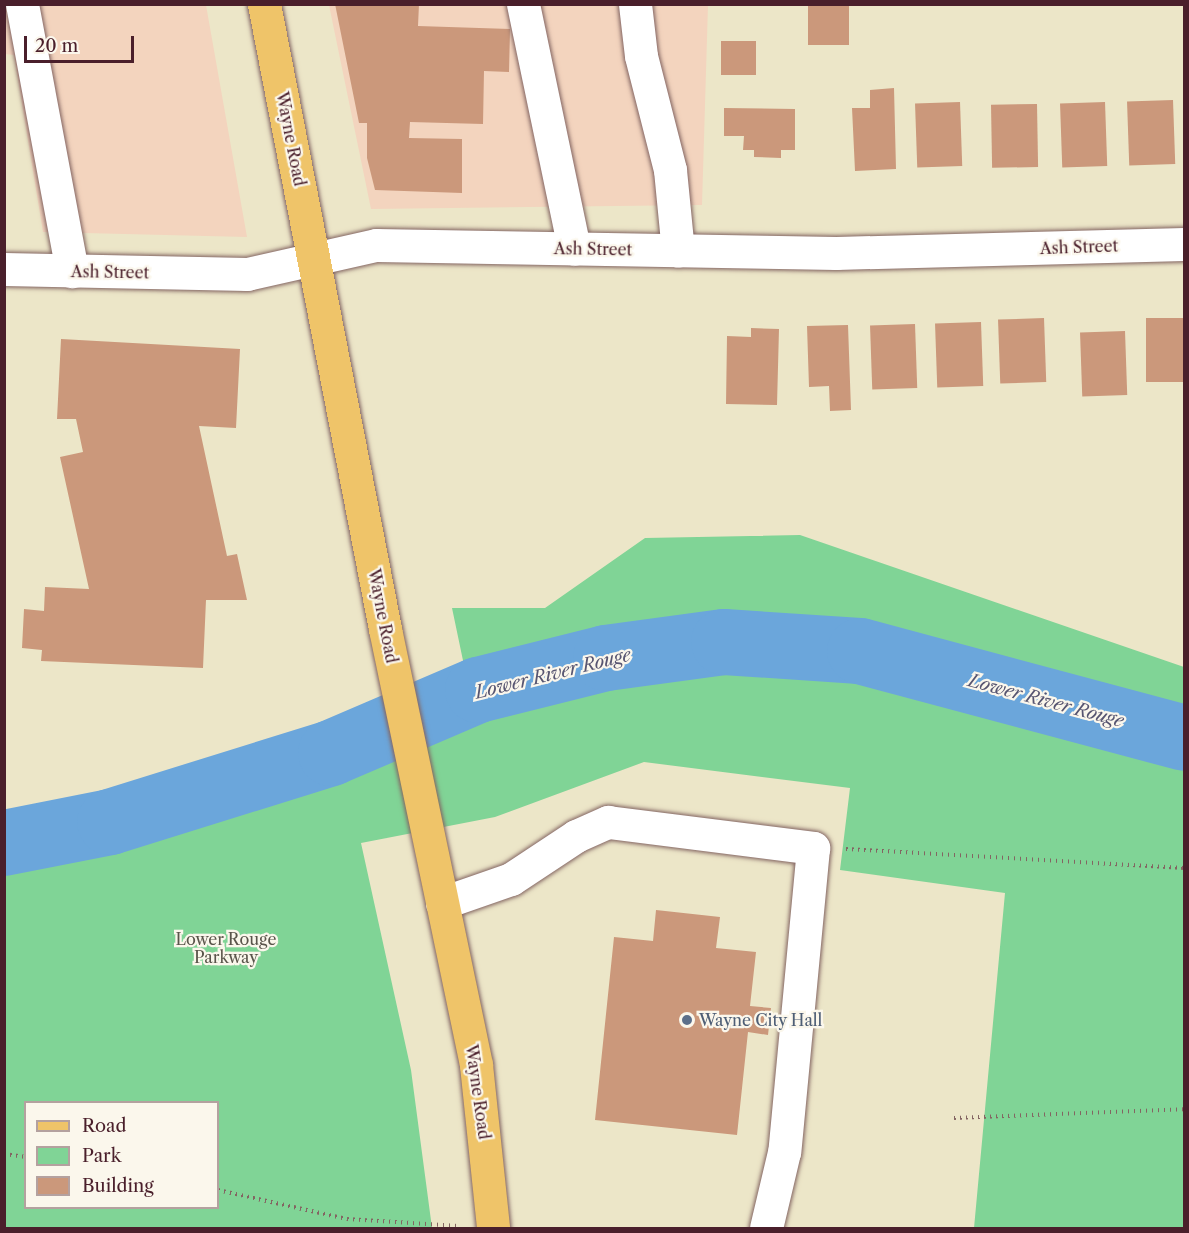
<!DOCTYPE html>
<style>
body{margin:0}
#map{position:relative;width:1189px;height:1233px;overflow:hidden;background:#ece6c8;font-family:"Libre Caslon Text",serif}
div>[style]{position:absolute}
.built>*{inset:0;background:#f3d4be}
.green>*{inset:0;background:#80d496}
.river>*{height:66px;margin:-33px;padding:0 33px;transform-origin:33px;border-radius:33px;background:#6ba6db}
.building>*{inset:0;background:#cb987b;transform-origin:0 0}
.path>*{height:4px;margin-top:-2px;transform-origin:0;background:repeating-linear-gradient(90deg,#836562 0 1.5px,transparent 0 6px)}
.roads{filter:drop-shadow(0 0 2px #836562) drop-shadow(0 0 2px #836562)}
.minor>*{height:33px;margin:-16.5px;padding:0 16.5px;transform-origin:16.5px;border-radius:16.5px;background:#fff}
.major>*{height:33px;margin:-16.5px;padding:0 16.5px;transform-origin:16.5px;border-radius:16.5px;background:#efc469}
.dots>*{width:16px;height:16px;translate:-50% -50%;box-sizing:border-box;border:3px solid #fbf7ec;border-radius:50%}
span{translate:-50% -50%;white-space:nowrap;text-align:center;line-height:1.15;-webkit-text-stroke:4.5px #fbf7ec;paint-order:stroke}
.street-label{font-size:16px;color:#4a1f2b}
.park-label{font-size:16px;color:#5a554b}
.service-label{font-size:16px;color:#4e5e75}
.left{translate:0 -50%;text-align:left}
.water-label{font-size:18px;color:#575571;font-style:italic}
.frame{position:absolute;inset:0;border:6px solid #4a1f2b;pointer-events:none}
.legend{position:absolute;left:24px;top:1101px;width:195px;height:108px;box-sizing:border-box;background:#fbf7ec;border:2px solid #b4a19f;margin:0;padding:8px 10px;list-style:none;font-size:18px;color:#4a1f2b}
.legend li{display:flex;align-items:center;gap:12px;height:30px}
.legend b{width:30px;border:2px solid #b4a19f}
.scale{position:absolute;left:24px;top:36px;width:110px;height:27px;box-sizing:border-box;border:3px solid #4a1f2b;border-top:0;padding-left:8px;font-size:18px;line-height:21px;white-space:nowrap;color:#4a1f2b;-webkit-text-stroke:4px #fbf7ec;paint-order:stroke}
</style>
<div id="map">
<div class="built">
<i style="clip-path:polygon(5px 5px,206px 5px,247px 237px,43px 232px,14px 55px,5px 54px)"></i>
<i style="clip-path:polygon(329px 5px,708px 5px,702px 205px,371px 209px)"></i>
</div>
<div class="green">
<i style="clip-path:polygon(evenodd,800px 535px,1184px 667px,1184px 1228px,974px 1228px,1005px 893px,840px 870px,850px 788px,644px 762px,495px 817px,361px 843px,411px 1070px,432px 1228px,5px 1228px,5px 843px,110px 822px,331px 753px,470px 694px,452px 608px,545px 608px,645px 538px,800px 535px,26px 1102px,218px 1102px,218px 1208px,26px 1208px,26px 1102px)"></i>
</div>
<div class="river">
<i style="left:4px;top:843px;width:108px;rotate:-11.2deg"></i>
<i style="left:110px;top:822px;width:232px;rotate:-17.3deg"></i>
<i style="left:331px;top:753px;width:160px;rotate:-23.2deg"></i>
<i style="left:478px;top:690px;width:132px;rotate:-14deg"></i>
<i style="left:606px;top:658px;width:119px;rotate:-7.7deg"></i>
<i style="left:724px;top:642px;width:136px;rotate:3.8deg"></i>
<i style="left:860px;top:651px;width:335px;rotate:15deg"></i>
</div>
<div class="building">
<i style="clip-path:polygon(335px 4px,419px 4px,418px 26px,510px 29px,509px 72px,484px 71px,483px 124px,410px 122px,409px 138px,462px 139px,462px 193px,375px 190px,367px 158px,367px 123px,359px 123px)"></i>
<i style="left:808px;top:4px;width:41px;height:41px"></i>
<i style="left:721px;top:41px;width:35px;height:34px"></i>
<i style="clip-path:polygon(894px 88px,896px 169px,855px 171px,852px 108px,870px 108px,870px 90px)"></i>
<i style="left:1173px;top:100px;width:64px;height:46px;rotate:88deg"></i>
<i style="left:960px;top:102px;width:64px;height:45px;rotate:88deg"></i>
<i style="left:1105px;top:102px;width:64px;height:45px;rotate:88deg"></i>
<i style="left:1037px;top:104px;width:63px;height:46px;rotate:89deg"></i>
<i style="clip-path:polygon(724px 108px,795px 109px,795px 150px,781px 150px,781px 158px,754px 157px,754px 150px,743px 150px,744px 136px,724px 136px)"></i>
<i style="left:1044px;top:318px;width:64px;height:46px;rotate:88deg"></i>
<i style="left:1184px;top:318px;width:64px;height:38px;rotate:90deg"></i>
<i style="left:981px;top:322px;width:64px;height:46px;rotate:88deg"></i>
<i style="left:915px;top:324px;width:64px;height:45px;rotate:88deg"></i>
<i style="clip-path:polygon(848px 325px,851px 410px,830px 411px,829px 386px,809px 387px,807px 326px)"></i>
<i style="clip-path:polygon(751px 328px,779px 329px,777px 405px,726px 404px,727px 336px,751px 337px)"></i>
<i style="left:1125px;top:331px;width:64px;height:45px;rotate:88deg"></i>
<i style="clip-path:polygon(61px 339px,240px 349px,236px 428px,199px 426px,227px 556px,237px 554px,247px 600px,206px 600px,203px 668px,41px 661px,42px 650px,22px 648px,24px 609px,44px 611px,45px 587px,89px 589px,60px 457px,83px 452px,76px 419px,57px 419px)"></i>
<i style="clip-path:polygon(656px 910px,720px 917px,716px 948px,756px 952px,750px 1006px,771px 1008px,768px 1035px,748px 1032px,737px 1135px,595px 1120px,614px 937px,653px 941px)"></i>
</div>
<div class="path">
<i style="left:846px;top:849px;width:339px;rotate:3.2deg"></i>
<i style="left:954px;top:1118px;width:230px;rotate:-2.2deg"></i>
<i style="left:4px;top:1154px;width:22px;rotate:8deg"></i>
<i style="left:218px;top:1190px;width:132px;rotate:12.7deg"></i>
<i style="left:347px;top:1219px;width:112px;rotate:3.6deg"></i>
</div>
<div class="roads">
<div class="minor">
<i style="left:22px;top:4px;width:272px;rotate:79.4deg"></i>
<i style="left:523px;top:4px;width:250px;rotate:78.2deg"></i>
<i style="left:635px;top:4px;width:52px;rotate:83.4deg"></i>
<i style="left:641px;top:56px;width:118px;rotate:75.7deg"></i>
<i style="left:670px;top:170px;width:81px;rotate:84.4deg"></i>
<i style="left:4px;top:269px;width:243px;rotate:1.2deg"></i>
<i style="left:247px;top:274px;width:132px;rotate:-12.7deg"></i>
<i style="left:376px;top:245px;width:460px;rotate:1deg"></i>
<i style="left:836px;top:253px;width:348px;rotate:-1.5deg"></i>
<i style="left:442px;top:903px;width:73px;rotate:-19.2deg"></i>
<i style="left:511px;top:879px;width:78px;rotate:-33.5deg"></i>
<i style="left:576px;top:836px;width:35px;rotate:-24deg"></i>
<i style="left:608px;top:822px;width:207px;rotate:7.2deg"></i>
<i style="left:813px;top:848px;width:305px;rotate:95.4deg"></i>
<i style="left:784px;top:1152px;width:78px;rotate:103.3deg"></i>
</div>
<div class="major">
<i style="left:264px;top:4px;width:637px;rotate:79.04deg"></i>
<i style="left:385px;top:629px;width:445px;rotate:78.2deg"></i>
<i style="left:476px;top:1065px;width:164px;rotate:84deg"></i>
</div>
</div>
<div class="dots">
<i style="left:687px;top:1020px;background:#5c6f8a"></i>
</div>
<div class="street-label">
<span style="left:291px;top:139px;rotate:79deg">Wayne Road</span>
<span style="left:1079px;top:247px;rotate:-2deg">Ash Street</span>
<span style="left:593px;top:249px;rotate:1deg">Ash Street</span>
<span style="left:110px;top:272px;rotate:1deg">Ash Street</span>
<span style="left:383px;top:616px;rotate:79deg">Wayne Road</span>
<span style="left:478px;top:1092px;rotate:82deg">Wayne Road</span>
</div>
<div class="park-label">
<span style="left:226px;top:948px">Lower Rouge<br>Parkway</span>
</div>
<div class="service-label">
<span class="left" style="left:699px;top:1020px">Wayne City Hall</span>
</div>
<div class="water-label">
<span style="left:553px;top:674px;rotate:-14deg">Lower River Rouge</span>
<span style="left:1046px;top:701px;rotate:15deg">Lower River Rouge</span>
</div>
<div class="frame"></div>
<ul class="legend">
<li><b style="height:8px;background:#efc469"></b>Road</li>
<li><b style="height:16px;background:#80d496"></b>Park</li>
<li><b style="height:16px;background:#cb987b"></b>Building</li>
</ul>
<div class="scale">20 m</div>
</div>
